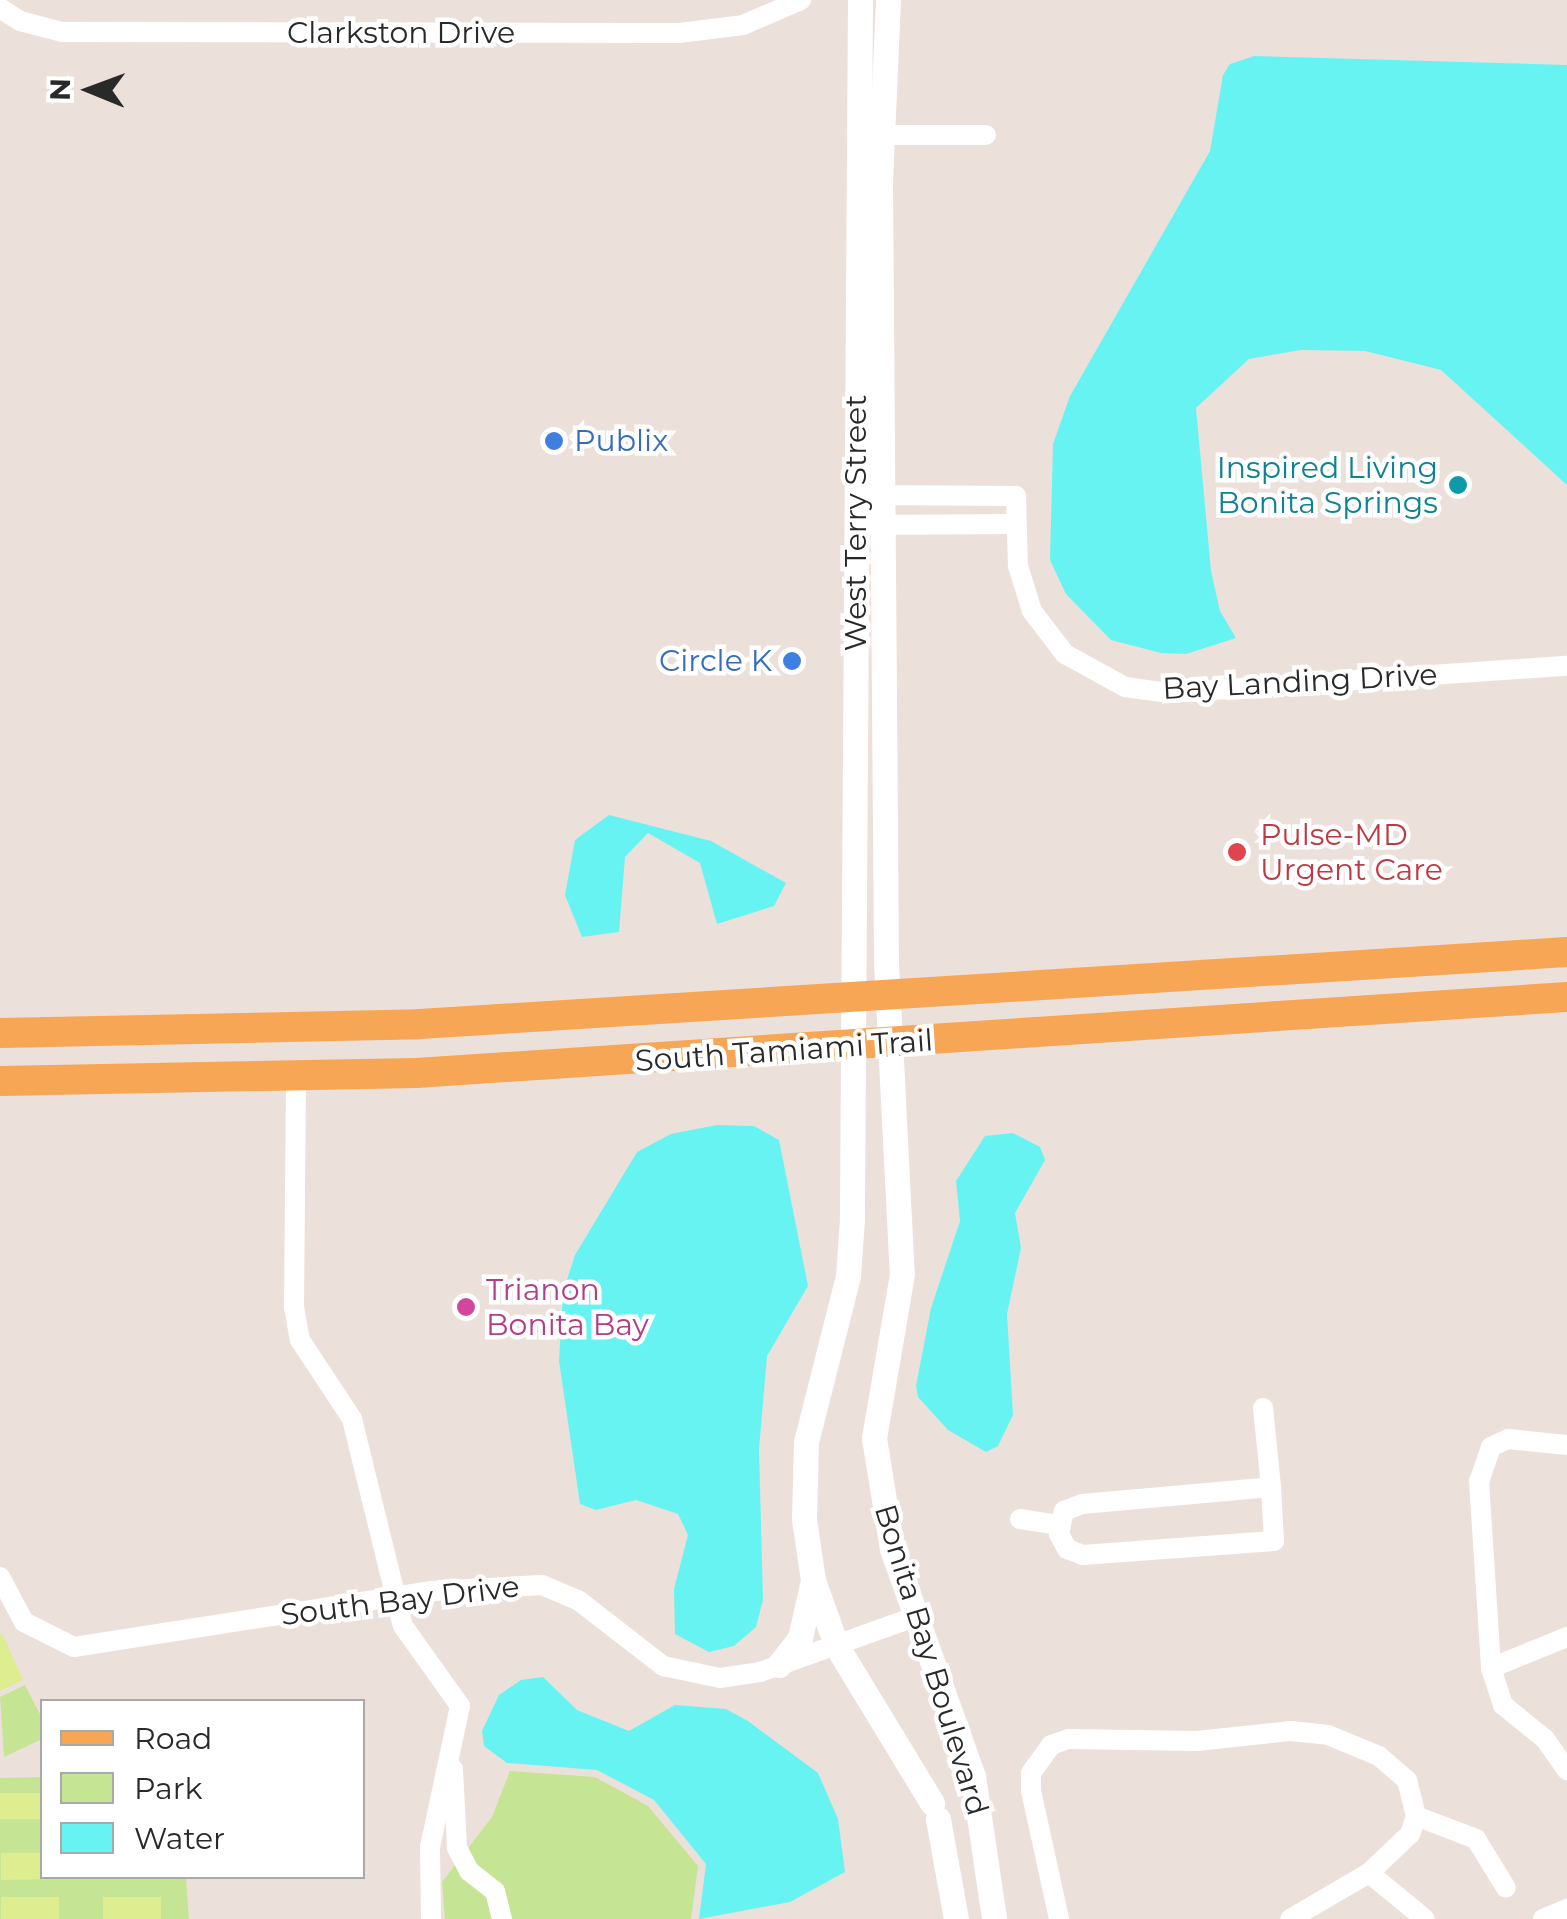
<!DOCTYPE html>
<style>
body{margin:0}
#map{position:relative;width:1567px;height:1919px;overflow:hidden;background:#ece0da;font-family:Montserrat,sans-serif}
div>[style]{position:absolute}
.green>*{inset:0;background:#c5e594}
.pitch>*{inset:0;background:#deed8f;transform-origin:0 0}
.water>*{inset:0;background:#68f3f3}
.minor>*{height:20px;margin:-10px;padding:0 10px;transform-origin:10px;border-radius:10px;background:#fff}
.tertiary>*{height:25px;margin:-12.5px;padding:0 12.5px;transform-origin:12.5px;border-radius:12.5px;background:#fff}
.primary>*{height:30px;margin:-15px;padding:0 15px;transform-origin:15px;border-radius:15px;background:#f6a655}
.dots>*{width:28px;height:28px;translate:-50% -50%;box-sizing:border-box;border:5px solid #fff;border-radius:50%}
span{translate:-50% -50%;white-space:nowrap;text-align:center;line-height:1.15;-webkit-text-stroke:9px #fff;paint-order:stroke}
.street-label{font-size:30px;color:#292929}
.shop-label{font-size:30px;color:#366cbe}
.left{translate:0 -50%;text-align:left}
.right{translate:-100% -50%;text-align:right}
.culture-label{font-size:30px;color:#0d838f}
.health-label{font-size:30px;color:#be3a42}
.hotel-label{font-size:30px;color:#b23c85}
.legend{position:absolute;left:40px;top:1699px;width:325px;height:180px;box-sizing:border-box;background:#fff;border:2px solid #a9a9a9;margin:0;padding:12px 18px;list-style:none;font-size:30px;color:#292929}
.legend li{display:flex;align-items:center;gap:20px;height:50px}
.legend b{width:50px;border:2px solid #a9a9a9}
.north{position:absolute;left:40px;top:40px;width:100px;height:100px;-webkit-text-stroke:8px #fff;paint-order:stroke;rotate:271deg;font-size:28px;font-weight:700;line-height:40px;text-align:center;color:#292929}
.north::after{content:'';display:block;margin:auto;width:35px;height:45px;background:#292929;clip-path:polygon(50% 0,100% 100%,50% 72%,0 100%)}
</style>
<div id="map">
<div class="green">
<i style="clip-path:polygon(25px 1685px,42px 1718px,42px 1739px,4px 1757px,0 1697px)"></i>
<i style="clip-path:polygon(510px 1771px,595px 1777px,648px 1806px,698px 1866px,691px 1919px,445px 1919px,442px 1882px,492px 1817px)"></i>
<i style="clip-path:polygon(42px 1777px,42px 1876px,186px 1877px,189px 1919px,0 1919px,0 1778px)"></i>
</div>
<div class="pitch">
<i style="clip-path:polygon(2px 1633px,23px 1680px,0 1691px,0 1634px)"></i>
<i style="left:0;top:1793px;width:42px;height:26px"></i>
<i style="clip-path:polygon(1px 1853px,42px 1853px,42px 1876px,59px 1879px,1px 1880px)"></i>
<i style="left:1px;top:1897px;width:58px;height:22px"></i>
<i style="left:103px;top:1897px;width:58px;height:22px"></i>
</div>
<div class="water">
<i style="clip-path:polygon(1254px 56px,1567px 65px,1567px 485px,1441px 370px,1365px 351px,1301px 350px,1249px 359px,1196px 408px,1211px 571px,1220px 611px,1236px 638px,1186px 654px,1161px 653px,1111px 640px,1066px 594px,1050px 560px,1053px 444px,1070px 396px,1210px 151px,1223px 75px,1230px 64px)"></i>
<i style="clip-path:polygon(609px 815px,711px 841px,786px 883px,774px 906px,717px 924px,700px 863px,648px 833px,625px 857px,619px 932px,582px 937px,565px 895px,575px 840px)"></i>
<i style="clip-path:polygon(717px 1125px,754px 1126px,779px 1140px,808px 1286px,767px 1356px,759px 1449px,763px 1600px,756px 1627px,734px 1646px,709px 1652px,675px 1634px,674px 1589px,688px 1535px,678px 1514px,636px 1500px,596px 1510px,580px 1504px,559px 1361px,563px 1292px,575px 1255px,637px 1152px,671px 1134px)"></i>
<i style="clip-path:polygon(1013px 1133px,1040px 1147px,1045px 1160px,1015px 1213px,1021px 1248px,1007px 1314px,1013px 1415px,998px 1446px,986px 1452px,948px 1430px,918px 1397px,916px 1386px,931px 1308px,960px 1221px,956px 1181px,985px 1136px)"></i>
<i style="clip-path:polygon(543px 1677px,577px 1710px,629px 1731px,675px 1705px,726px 1709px,748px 1721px,818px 1773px,838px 1819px,845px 1872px,790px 1902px,699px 1919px,706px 1864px,654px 1800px,597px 1770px,507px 1763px,484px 1746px,482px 1731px,499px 1695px,521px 1680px)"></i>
</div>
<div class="minor">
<i style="left:0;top:8px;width:24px;rotate:33deg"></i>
<i style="left:20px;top:21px;width:43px;rotate:14.7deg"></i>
<i style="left:62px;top:32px;width:617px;rotate:0.09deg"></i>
<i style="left:679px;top:33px;width:64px;rotate:-7.1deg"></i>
<i style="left:743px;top:25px;width:63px;rotate:-23.3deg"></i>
<i style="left:880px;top:135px;width:106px"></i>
<i style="left:867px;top:495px;width:149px;rotate:0.4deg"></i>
<i style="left:1016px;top:496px;width:70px;rotate:88.4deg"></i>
<i style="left:1018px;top:566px;width:47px;rotate:72.7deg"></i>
<i style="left:1032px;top:611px;width:54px;rotate:52.5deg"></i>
<i style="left:1065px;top:654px;width:68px;rotate:28.8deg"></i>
<i style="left:1125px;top:687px;width:43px;rotate:7.9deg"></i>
<i style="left:1168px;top:693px;width:400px;rotate:-3.9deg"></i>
<i style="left:868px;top:525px;width:148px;rotate:-0.4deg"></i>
<i style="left:296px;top:1078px;width:229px;rotate:90.5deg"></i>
<i style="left:294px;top:1307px;width:34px;rotate:80deg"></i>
<i style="left:300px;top:1340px;width:95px;rotate:56.6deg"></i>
<i style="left:352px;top:1419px;width:213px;rotate:76.2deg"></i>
<i style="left:403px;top:1626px;width:98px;rotate:54.5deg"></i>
<i style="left:460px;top:1706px;width:144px;rotate:102deg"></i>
<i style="left:430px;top:1847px;width:72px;rotate:89.2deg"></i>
<i style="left:1263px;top:1408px;width:79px;rotate:84.2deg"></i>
<i style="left:1271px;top:1487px;width:54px;rotate:86.8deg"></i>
<i style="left:1274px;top:1541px;width:192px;rotate:175.8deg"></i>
<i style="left:1083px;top:1555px;width:17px;rotate:-159deg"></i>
<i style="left:1067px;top:1549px;width:17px;rotate:-118deg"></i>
<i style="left:1059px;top:1534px;width:24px;rotate:-78deg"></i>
<i style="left:1064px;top:1511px;width:19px;rotate:-21deg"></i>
<i style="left:1082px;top:1504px;width:190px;rotate:-5.1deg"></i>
<i style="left:1567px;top:1445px;width:59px;rotate:-174.2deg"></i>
<i style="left:1508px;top:1439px;width:19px;rotate:155deg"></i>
<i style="left:1491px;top:1447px;width:36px;rotate:109deg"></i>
<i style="left:1479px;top:1481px;width:187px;rotate:86.3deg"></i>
<i style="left:1491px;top:1668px;width:39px;rotate:72deg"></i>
<i style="left:1503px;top:1705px;width:54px;rotate:39deg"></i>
<i style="left:1545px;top:1739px;width:38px;rotate:55deg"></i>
<i style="left:1020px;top:1519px;width:38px;rotate:9deg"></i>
<i style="left:0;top:1577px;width:51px;rotate:61.9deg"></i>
<i style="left:24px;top:1622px;width:56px;rotate:26.6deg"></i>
<i style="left:74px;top:1647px;width:362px;rotate:-8.9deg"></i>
<i style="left:432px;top:1591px;width:110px;rotate:-3.1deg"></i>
<i style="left:542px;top:1585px;width:39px;rotate:23deg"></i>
<i style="left:578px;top:1600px;width:108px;rotate:37.8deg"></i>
<i style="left:663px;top:1666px;width:58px;rotate:11.9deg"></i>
<i style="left:720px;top:1678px;width:40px;rotate:-8.5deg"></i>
<i style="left:760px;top:1672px;width:167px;rotate:-19.6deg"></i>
<i style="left:1491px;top:1668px;width:82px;rotate:-22.2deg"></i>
<i style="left:453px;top:1769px;width:79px;rotate:87.1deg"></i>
<i style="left:457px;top:1848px;width:26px;rotate:62deg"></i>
<i style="left:469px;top:1871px;width:33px;rotate:38deg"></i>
<i style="left:495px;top:1891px;width:29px;rotate:76deg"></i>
<i style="left:1416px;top:1816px;width:64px;rotate:21deg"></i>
<i style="left:1476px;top:1839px;width:57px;rotate:58.5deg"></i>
<i style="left:1369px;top:1873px;width:72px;rotate:39.4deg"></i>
<i style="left:1059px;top:1919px;width:131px;rotate:-102.3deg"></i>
<i style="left:1031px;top:1791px;width:18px;rotate:-90deg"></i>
<i style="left:1031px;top:1773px;width:34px;rotate:-54deg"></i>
<i style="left:1051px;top:1745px;width:18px;rotate:-19deg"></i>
<i style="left:1068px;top:1739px;width:129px;rotate:0.9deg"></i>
<i style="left:1197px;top:1741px;width:95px;rotate:-6.1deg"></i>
<i style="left:1291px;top:1731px;width:37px;rotate:6deg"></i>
<i style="left:1328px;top:1735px;width:55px;rotate:22.4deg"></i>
<i style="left:1379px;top:1756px;width:37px;rotate:41deg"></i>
<i style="left:1407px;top:1780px;width:37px;rotate:76deg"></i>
<i style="left:1416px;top:1816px;width:19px;rotate:108deg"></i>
<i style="left:1410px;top:1834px;width:57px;rotate:136.4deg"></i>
<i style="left:1369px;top:1873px;width:91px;rotate:149.8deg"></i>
<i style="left:1543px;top:1919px;width:26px;rotate:-23deg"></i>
</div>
<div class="tertiary">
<i style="left:860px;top:0;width:1219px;rotate:90.38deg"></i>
<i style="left:852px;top:1219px;width:57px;rotate:94deg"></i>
<i style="left:848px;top:1276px;width:171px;rotate:104.2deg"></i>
<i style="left:806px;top:1442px;width:77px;rotate:91.5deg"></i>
<i style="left:804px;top:1519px;width:62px;rotate:81.6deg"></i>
<i style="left:813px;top:1580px;width:69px;rotate:70.5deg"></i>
<i style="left:836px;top:1645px;width:185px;rotate:58.7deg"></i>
<i style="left:888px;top:0;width:181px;rotate:92.5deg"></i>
<i style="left:880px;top:181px;width:781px;rotate:89.56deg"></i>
<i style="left:886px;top:962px;width:312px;rotate:87.1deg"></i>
<i style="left:902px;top:1274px;width:166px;rotate:99.7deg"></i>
<i style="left:874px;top:1438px;width:112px;rotate:80.8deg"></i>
<i style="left:892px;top:1549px;width:241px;rotate:70.4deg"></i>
<i style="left:973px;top:1776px;width:145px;rotate:81.6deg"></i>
<i style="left:779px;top:1665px;width:34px;rotate:-52deg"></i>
<i style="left:800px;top:1638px;width:54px;rotate:-77.2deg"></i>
<i style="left:938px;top:1819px;width:102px;rotate:79.8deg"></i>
</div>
<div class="primary">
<i style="left:0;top:1033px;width:420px;rotate:-1.2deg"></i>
<i style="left:420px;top:1024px;width:1149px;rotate:-3.59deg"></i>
<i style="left:0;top:1081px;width:416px;rotate:-1.1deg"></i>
<i style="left:416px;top:1073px;width:1154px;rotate:-3.78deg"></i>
</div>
<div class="dots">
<i style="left:554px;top:441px;background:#3f7fe0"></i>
<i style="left:1458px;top:485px;background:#0f9aa8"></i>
<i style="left:792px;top:661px;background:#3f7fe0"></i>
<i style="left:1237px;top:852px;background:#e0444e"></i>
<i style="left:466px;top:1307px;background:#d1479c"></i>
</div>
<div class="street-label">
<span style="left:401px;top:33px">Clarkston Drive</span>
<span style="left:856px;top:523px;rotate:-90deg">West Terry Street</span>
<span style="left:1300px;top:682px;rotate:-3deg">Bay Landing Drive</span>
<span style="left:784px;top:1051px;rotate:-4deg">South Tamiami Trail</span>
<span style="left:400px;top:1601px;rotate:-7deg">South Bay Drive</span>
<span style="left:931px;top:1660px;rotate:73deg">Bonita Bay Boulevard</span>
</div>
<div class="shop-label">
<span class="left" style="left:574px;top:441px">Publix</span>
<span class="right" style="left:772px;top:661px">Circle K</span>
</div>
<div class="culture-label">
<span class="right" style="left:1438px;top:485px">Inspired Living<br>Bonita Springs</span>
</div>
<div class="health-label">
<span class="left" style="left:1260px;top:852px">Pulse-MD<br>Urgent Care</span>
</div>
<div class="hotel-label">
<span class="left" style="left:486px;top:1307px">Trianon<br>Bonita Bay</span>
</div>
<ul class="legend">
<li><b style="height:12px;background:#f6a655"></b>Road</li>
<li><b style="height:28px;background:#c5e594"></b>Park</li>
<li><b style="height:28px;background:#68f3f3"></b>Water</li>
</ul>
<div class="north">N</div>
</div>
